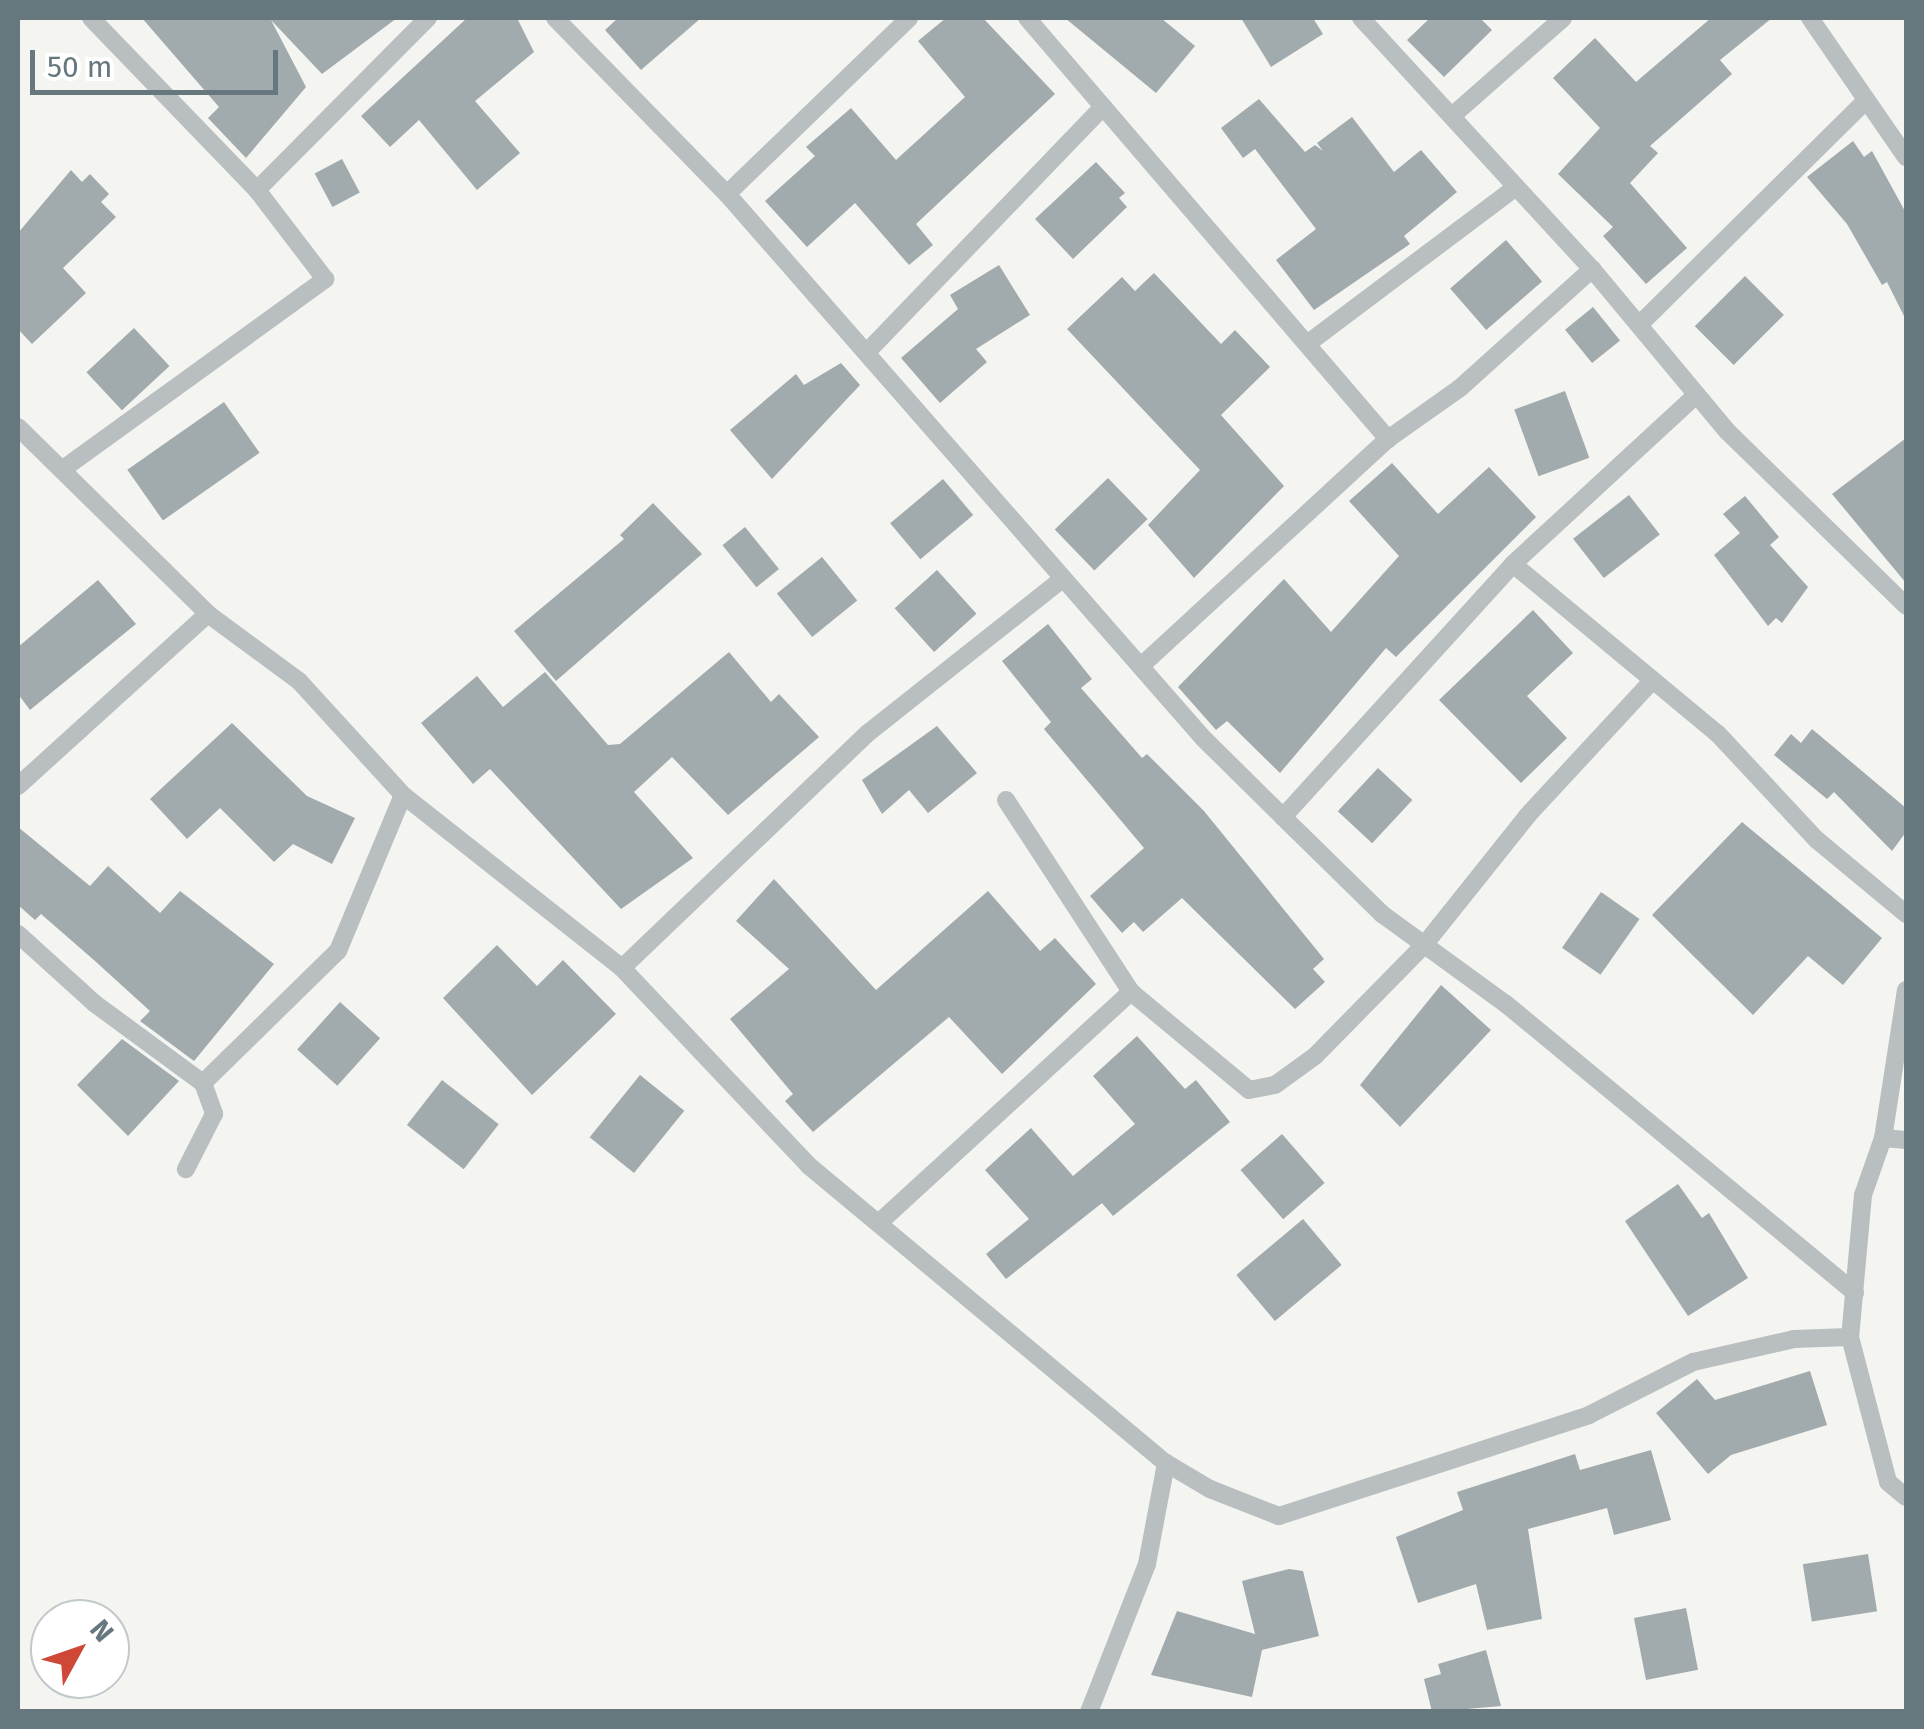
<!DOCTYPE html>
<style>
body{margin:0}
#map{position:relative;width:1924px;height:1729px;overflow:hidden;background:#f4f4f1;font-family:"Fira Sans",sans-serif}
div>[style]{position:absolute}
.building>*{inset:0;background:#a1aaad;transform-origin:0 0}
.minor>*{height:18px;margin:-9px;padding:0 9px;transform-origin:9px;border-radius:9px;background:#b9bec0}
span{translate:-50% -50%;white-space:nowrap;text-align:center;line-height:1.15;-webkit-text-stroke:10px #fff;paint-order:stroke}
.frame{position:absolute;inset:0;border:20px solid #66777e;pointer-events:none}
.north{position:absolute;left:30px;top:1599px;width:100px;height:100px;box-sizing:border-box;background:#fff;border:2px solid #c2c9cb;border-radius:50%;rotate:50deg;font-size:28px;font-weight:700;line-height:40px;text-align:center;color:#66777e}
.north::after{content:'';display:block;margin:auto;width:35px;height:45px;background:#cf4736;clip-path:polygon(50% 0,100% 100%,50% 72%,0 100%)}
.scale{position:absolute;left:30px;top:50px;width:248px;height:45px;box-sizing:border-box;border:5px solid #66777e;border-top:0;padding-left:12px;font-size:30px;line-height:35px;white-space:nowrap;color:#66777e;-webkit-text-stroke:8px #fff;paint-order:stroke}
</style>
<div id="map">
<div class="building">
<i style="clip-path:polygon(142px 18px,397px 18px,322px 74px,271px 20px,306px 87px,246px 158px,208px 118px,219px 107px)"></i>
<i style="clip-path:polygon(467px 18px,517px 18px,534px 52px,475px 101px,520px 153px,477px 190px,419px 120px,390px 147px,361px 116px)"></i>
<i style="clip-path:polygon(618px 18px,701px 18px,641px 70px,605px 30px)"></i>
<i style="clip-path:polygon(946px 18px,983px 18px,1055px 94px,916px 224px,933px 245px,909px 265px,855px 203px,807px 247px,765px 201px,815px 156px,806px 147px,851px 108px,896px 160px,965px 97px,918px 41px)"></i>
<i style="clip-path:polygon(1065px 18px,1161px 18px,1195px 46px,1156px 93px)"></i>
<i style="clip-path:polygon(1241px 18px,1313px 18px,1323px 34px,1271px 67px)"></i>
<i style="clip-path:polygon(1430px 18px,1480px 18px,1492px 30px,1444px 77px,1407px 40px)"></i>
<i style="clip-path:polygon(1711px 18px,1772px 18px,1720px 60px,1732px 74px,1650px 146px,1658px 153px,1630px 183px,1687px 248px,1646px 284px,1603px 236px,1613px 227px,1558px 174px,1600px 128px,1553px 78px,1595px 38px,1636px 82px)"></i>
<i style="clip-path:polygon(1259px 99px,1305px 152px,1315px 145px,1323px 151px,1317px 143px,1352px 117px,1394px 172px,1421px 150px,1457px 192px,1404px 236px,1410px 244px,1314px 310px,1276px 260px,1316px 229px,1255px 149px,1243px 158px,1221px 128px)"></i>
<i style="clip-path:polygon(1853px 141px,1864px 157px,1872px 151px,1906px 213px,1906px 320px,1887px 282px,1882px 285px,1847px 224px,1807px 177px)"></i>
<i style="left:342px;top:159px;width:38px;height:31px;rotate:62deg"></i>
<i style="clip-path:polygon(1096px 162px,1125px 193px,1119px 198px,1127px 207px,1073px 259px,1035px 219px)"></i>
<i style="clip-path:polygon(71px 170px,82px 182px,90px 174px,109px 194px,101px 202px,116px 217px,63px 268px,86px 293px,32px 344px,18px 329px,18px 233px)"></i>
<i style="left:1506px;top:240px;width:55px;height:74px;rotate:49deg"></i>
<i style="clip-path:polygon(999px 265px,1030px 315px,976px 349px,987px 362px,940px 403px,901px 358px,958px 309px,950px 295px)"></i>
<i style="clip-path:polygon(1154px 273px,1221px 344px,1235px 330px,1270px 367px,1221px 415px,1284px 486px,1194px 578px,1148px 525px,1200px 470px,1067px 329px,1122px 277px,1135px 291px)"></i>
<i style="left:1745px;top:276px;width:55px;height:71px;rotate:45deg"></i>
<i style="left:1593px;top:307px;width:43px;height:36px;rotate:51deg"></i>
<i style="left:134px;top:328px;width:52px;height:65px;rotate:47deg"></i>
<i style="clip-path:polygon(841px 363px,860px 385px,772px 479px,730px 430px,796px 374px,804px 385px)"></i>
<i style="left:1565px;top:391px;width:71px;height:54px;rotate:70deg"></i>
<i style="left:224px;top:402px;width:62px;height:118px;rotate:55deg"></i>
<i style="clip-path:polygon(1906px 438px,1906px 583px,1832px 494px)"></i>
<i style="clip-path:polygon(1392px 463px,1438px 514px,1489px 467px,1536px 517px,1396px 657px,1386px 648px,1280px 773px,1227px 721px,1216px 730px,1178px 687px,1284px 579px,1331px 632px,1399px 556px,1349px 501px)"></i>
<i style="left:1108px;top:478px;width:57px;height:74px;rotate:46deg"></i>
<i style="left:943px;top:479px;width:47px;height:69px;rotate:50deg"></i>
<i style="left:1629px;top:495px;width:50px;height:71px;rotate:52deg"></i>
<i style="clip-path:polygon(1745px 496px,1779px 537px,1770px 545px,1808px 587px,1782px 623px,1776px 618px,1768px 626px,1714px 555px,1740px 533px,1723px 514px)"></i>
<i style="clip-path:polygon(653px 503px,702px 554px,556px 681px,514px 631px,624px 539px,620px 535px)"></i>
<i style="left:745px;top:527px;width:54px;height:29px;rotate:51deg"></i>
<i style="left:822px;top:557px;width:56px;height:58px;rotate:51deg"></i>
<i style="left:937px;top:570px;width:59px;height:57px;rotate:48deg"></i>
<i style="clip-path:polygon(98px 580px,136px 624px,30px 710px,18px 694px,18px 647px)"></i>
<i style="clip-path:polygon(1533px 610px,1573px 653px,1527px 696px,1567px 738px,1521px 783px,1439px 700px)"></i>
<i style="clip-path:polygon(1048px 624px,1092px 679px,1081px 688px,1142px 758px,1147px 754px,1204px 811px,1324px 959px,1313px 969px,1325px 982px,1295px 1009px,1182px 898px,1143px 932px,1134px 922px,1122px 933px,1090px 896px,1144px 848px,1044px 729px,1051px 722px,1002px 661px)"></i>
<i style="clip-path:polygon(729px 652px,771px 702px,779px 694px,819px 737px,728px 815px,672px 757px,634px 792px,693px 858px,621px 909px,490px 769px,473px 784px,421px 723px,477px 676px,503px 707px,545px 672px,608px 745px,620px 744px)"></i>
<i style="clip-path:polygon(232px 723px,307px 796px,355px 818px,332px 864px,293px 844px,274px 862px,220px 808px,187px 839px,150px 799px)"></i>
<i style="clip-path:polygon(937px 726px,977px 773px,928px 813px,909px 790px,882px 814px,862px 780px)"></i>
<i style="clip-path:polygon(1812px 729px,1906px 808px,1906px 832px,1892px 851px,1834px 792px,1827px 799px,1774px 755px,1791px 734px,1801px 743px)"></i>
<i style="left:1378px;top:768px;width:47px;height:59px;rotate:43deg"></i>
<i style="clip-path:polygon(1742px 822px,1882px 938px,1843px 985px,1808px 956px,1753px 1015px,1652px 915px)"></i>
<i style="clip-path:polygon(18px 827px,90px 886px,108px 866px,160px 913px,180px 891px,274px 964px,194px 1061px,140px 1021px,150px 1011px,95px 961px,41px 914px,35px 920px,18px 905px)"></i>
<i style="clip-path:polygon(774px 879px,876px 990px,988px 891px,1040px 951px,1055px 938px,1096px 984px,1002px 1074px,949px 1017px,813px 1132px,785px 1101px,793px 1094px,730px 1019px,789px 969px,736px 921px)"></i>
<i style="left:1601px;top:892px;width:47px;height:68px;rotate:35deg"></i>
<i style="clip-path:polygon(497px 945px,537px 986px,563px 960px,616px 1014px,532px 1095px,443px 998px)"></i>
<i style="clip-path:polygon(1441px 985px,1491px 1030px,1400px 1127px,1360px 1085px)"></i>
<i style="left:340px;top:1002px;width:54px;height:64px;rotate:42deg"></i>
<i style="clip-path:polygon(1137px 1036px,1185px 1089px,1196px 1080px,1230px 1122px,1113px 1216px,1102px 1203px,1006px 1279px,986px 1254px,1029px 1219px,985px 1170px,1031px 1128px,1073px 1176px,1135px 1124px,1093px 1076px)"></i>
<i style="clip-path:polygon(122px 1039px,179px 1081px,128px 1136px,77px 1085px)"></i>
<i style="left:640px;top:1075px;width:57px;height:80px;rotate:39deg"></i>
<i style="left:442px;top:1080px;width:72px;height:57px;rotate:38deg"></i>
<i style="left:1282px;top:1134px;width:65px;height:55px;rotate:49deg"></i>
<i style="clip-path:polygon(1678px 1184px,1702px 1218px,1709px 1213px,1748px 1278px,1688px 1316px,1625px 1221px)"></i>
<i style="left:1303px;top:1219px;width:60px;height:87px;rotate:50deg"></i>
<i style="clip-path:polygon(1810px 1371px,1827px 1425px,1731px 1455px,1708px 1474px,1656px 1413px,1697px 1379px,1715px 1400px)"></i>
<i style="clip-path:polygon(1651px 1450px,1671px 1520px,1614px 1535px,1607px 1508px,1528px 1529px,1542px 1619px,1487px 1630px,1476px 1584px,1418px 1603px,1396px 1537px,1463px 1510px,1457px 1492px,1575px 1454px,1580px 1470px)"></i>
<i style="left:1868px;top:1554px;width:58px;height:66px;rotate:81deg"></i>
<i style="clip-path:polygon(1289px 1569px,1303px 1571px,1319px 1636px,1262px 1650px,1252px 1697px,1151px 1675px,1177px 1611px,1255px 1634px,1242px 1581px)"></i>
<i style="left:1686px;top:1608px;width:63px;height:53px;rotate:79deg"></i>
<i style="clip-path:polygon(1486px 1650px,1501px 1706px,1432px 1712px,1424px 1679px,1441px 1674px,1438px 1664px)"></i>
</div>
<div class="minor">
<i style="left:555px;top:18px;width:246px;rotate:45.7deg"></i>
<i style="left:727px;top:194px;width:724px;rotate:48.81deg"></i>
<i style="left:1204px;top:739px;width:111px;rotate:44.6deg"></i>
<i style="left:1283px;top:817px;width:139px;rotate:44.4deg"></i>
<i style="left:1382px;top:914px;width:153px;rotate:36deg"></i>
<i style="left:1506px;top:1004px;width:453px;rotate:39.6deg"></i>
<i style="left:1027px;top:18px;width:555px;rotate:49.39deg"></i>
<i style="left:1361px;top:18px;width:341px;rotate:47.4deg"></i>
<i style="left:1592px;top:269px;width:212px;rotate:50.2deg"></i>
<i style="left:1728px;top:432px;width:249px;rotate:44.3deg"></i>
<i style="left:1810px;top:18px;width:169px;rotate:55.4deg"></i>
<i style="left:1452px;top:116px;width:148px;rotate:-41.4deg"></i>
<i style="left:257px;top:190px;width:243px;rotate:-45.2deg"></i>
<i style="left:727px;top:194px;width:253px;rotate:-44deg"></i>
<i style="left:1640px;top:324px;width:318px;rotate:-44.7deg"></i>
<i style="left:1311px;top:341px;width:255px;rotate:-36.9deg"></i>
<i style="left:868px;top:351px;width:339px;rotate:-46.1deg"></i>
<i style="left:18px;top:427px;width:267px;rotate:44.5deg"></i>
<i style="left:208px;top:614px;width:113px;rotate:36.4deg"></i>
<i style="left:299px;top:681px;width:154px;rotate:47.6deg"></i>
<i style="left:403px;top:795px;width:279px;rotate:38.3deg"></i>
<i style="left:622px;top:968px;width:271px;rotate:46.6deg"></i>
<i style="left:808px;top:1165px;width:466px;rotate:39.8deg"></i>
<i style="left:1166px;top:1463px;width:51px;rotate:30.6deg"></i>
<i style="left:1210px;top:1489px;width:74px;rotate:21.4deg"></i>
<i style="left:1279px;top:1516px;width:326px;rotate:-18deg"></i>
<i style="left:1589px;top:1415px;width:117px;rotate:-27deg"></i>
<i style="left:1693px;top:1362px;width:104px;rotate:-12.8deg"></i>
<i style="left:1794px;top:1339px;width:56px;rotate:-2deg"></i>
<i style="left:63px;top:469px;width:324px;rotate:-35.9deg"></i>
<i style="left:325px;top:279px;width:112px;rotate:-127.4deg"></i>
<i style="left:257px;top:190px;width:239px;rotate:-134deg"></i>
<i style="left:1513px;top:564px;width:266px;rotate:39.7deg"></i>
<i style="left:1718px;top:734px;width:145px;rotate:47deg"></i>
<i style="left:1817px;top:840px;width:116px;rotate:39.7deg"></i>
<i style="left:1141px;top:666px;width:335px;rotate:-42.6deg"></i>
<i style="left:1388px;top:439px;width:88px;rotate:-35.3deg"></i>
<i style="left:1460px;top:388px;width:178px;rotate:-42deg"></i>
<i style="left:18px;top:786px;width:256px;rotate:-42.2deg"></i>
<i style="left:1006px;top:800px;width:229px;rotate:56.9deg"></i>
<i style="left:1131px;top:992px;width:153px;rotate:39.7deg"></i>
<i style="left:1249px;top:1090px;width:26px;rotate:-11deg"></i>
<i style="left:1275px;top:1085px;width:49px;rotate:-35.9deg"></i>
<i style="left:1315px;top:1056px;width:157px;rotate:-45.5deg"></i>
<i style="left:1425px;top:944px;width:164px;rotate:-51.4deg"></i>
<i style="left:1527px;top:816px;width:185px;rotate:-47.2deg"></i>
<i style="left:1283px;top:817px;width:342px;rotate:-47.7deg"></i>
<i style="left:1513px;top:564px;width:249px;rotate:-42.7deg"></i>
<i style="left:18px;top:934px;width:103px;rotate:42.2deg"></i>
<i style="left:94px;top:1003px;width:135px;rotate:36.3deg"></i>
<i style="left:203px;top:1083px;width:33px;rotate:70deg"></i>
<i style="left:214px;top:1114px;width:62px;rotate:117deg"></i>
<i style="left:622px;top:968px;width:340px;rotate:-43.7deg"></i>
<i style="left:868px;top:733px;width:248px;rotate:-38.4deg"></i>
<i style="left:1906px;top:990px;width:150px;rotate:98.8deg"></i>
<i style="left:1883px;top:1138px;width:60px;rotate:109.3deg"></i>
<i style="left:1863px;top:1195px;width:143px;rotate:95.2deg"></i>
<i style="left:1850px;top:1337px;width:150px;rotate:75.3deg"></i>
<i style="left:1888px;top:1482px;width:23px;rotate:40deg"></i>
<i style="left:203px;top:1083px;width:189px;rotate:-44.4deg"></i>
<i style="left:338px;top:951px;width:169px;rotate:-67.4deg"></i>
<i style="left:1883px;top:1138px;width:23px;rotate:5deg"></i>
<i style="left:882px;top:1220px;width:338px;rotate:-42.5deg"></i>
<i style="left:1089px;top:1712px;width:159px;rotate:-68.6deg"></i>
<i style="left:1147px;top:1564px;width:103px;rotate:-79.3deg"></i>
</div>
<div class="frame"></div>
<div class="north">N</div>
<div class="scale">50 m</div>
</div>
